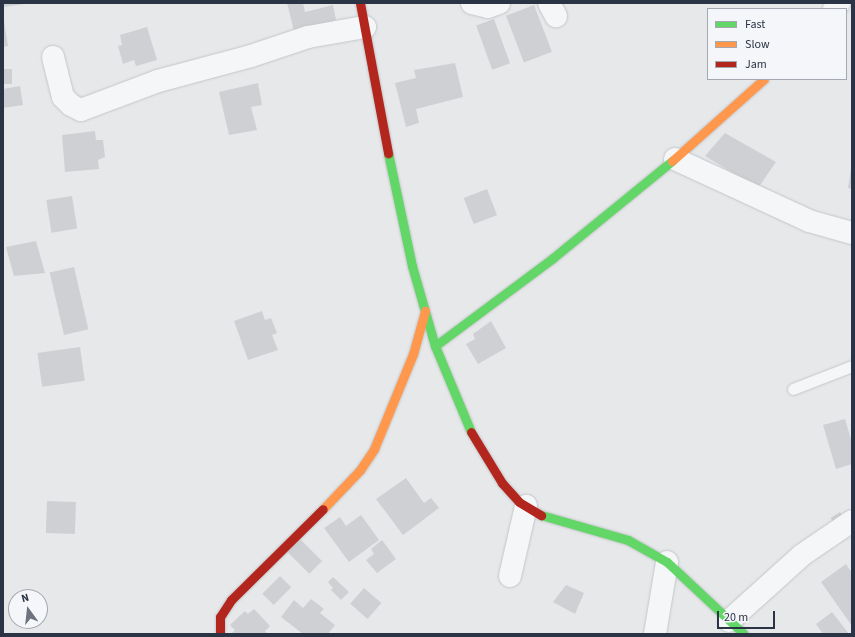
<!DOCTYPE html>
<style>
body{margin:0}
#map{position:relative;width:855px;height:637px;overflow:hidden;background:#e6e8ea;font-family:"Source Sans 3",sans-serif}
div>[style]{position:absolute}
.building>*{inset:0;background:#ced0d3;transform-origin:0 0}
.roads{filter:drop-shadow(0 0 1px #c4c6c8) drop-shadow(0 0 1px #c4c6c8)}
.lane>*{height:11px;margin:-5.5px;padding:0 5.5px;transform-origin:5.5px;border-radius:5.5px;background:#f5f6f7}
.street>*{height:22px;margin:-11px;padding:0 11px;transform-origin:11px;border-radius:11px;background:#f5f6f7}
.fast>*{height:9px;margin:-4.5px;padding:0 4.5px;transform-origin:4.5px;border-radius:4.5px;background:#63d668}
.slow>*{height:9px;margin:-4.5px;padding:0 4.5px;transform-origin:4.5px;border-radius:4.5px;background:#ff974d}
.jam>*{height:9px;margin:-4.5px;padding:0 4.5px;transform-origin:4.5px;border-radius:4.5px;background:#b3261e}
span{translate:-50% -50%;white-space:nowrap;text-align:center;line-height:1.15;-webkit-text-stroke:3px #f4f6f9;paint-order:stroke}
.frame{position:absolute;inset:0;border:4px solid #2b3445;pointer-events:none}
.legend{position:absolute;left:707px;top:8px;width:140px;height:72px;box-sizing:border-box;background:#f4f6f9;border:1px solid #a4a8b1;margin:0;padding:5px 7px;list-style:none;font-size:12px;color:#2b3445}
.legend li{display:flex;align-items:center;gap:8px;height:20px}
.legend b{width:20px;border:1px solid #a4a8b1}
.north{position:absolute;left:8px;top:589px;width:40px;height:40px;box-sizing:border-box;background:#f4f6f9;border:1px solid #a4a8b1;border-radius:50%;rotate:345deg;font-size:11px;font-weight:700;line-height:16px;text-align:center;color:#2b3445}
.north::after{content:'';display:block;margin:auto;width:14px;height:18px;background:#6c737f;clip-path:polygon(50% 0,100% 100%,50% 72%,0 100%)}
.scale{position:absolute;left:717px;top:611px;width:58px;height:18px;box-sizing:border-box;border:2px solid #2b3445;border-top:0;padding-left:5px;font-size:12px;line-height:14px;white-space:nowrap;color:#2b3445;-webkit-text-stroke:3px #f4f6f9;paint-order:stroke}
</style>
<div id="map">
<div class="building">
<i style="clip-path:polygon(3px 3px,25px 3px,25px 4px,3px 7px)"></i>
<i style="clip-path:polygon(287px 3px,303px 3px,305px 12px,333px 5px,336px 20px,294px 31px)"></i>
<i style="left:534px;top:5px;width:50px;height:30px;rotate:69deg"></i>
<i style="clip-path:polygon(3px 14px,8px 46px,3px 47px)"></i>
<i style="left:494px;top:19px;width:47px;height:19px;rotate:70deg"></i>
<i style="clip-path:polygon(147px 27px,157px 60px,136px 66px,134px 60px,123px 64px,118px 46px,122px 45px,120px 35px)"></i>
<i style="clip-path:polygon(455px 63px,463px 97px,416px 109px,419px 123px,406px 127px,395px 83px,416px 78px,414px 70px)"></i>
<i style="left:3px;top:69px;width:9px;height:15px"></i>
<i style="clip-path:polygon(258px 83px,262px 105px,251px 107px,257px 130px,229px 135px,219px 92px)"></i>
<i style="clip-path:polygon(20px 86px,23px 105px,3px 108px,3px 89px)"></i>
<i style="clip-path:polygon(95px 131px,96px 140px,103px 140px,105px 157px,98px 160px,99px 169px,65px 172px,62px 135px)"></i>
<i style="clip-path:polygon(725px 133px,776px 162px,758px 188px,705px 156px)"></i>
<i style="clip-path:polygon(851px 169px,852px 169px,852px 189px,848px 188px)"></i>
<i style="left:487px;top:189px;width:28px;height:25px;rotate:69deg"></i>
<i style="left:72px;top:196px;width:33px;height:26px;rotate:81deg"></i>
<i style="clip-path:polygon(36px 241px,45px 273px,14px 276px,6px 247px)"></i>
<i style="left:74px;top:267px;width:64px;height:25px;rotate:77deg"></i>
<i style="clip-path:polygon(262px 311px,265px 320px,271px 318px,277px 333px,272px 335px,278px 350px,248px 360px,234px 321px)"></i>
<i style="clip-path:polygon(491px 321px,506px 348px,478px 364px,466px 344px,475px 339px,473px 334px)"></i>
<i style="left:80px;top:347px;width:34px;height:43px;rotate:82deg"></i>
<i style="clip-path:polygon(845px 419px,852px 443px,852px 464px,836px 469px,823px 425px)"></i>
<i style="clip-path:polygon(406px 478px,424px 503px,431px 498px,439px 508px,403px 535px,376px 499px)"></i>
<i style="left:47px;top:501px;width:29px;height:32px;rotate:2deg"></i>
<i style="left:840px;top:512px;width:13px;height:11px;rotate:58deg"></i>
<i style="clip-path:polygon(361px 515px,379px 540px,349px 562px,324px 528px,340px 517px,346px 526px)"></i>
<i style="left:298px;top:537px;width:34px;height:18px;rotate:45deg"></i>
<i style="clip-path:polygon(382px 540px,396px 559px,377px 573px,366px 560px,374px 554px,371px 549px)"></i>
<i style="clip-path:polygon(846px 564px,852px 573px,852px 626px,821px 582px)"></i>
<i style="left:280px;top:576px;width:16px;height:25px;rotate:45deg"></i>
<i style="clip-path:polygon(333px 577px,349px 592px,341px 600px,331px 590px,333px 588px,328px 582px)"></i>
<i style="clip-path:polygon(566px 585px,584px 593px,575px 614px,553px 602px)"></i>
<i style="left:364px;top:588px;width:23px;height:21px;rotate:41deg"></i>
<i style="clip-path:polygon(311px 599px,324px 609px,320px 613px,335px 625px,328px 634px,303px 634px,281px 617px,294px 600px,303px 608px)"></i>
<i style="clip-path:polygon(254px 609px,270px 626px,265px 631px,267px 633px,231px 634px,235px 630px,230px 625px,245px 611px,248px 614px)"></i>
<i style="clip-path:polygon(832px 612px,849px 634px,823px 634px,816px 624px)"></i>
</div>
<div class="roads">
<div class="lane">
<i style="left:793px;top:389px;width:63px;rotate:-21.3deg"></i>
</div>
<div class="street">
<i style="left:472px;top:3px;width:16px;rotate:14deg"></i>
<i style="left:488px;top:7px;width:12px;rotate:-20deg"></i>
<i style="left:549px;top:3px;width:15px;rotate:62deg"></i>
<i style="left:834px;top:9px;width:8px;rotate:-50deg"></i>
<i style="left:53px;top:57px;width:41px;rotate:76deg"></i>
<i style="left:63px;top:97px;width:11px;rotate:45deg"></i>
<i style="left:71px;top:105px;width:11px;rotate:27deg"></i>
<i style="left:81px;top:110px;width:82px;rotate:-20.6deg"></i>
<i style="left:158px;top:81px;width:96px;rotate:-15deg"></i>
<i style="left:251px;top:56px;width:60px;rotate:-18.4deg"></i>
<i style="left:308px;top:37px;width:58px;rotate:-10deg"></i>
<i style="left:675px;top:159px;width:148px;rotate:24.8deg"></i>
<i style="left:809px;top:221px;width:45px;rotate:15.6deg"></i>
<i style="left:510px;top:576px;width:72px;rotate:-77.1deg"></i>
<i style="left:729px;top:621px;width:98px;rotate:-42.1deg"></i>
<i style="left:802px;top:555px;width:60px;rotate:-34.2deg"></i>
<i style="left:655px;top:634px;width:73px;rotate:-80.5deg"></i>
</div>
<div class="fast">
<i style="left:388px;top:153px;width:116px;rotate:78deg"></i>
<i style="left:412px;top:266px;width:83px;rotate:74deg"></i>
<i style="left:435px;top:346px;width:93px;rotate:67.3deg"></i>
<i style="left:435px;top:346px;width:147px;rotate:-36.7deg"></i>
<i style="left:553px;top:258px;width:154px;rotate:-39.2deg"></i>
<i style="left:541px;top:515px;width:91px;rotate:16deg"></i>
<i style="left:628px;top:540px;width:45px;rotate:29.4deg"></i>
<i style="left:667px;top:562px;width:105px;rotate:43.1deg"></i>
</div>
<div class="slow">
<i style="left:672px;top:161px;width:123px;rotate:-41.7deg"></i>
<i style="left:323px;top:509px;width:54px;rotate:-46.5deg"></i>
<i style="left:360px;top:470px;width:25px;rotate:-56deg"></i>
<i style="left:374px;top:449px;width:103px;rotate:-67.7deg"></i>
<i style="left:413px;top:354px;width:45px;rotate:-74.4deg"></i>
</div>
<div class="jam">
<i style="left:360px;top:3px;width:153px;rotate:79.4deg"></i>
<i style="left:471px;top:432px;width:60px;rotate:58.7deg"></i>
<i style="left:502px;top:483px;width:25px;rotate:48deg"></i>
<i style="left:519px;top:502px;width:26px;rotate:31deg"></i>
<i style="left:220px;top:634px;width:17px;rotate:-90deg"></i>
<i style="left:220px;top:617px;width:20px;rotate:-57deg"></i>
<i style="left:231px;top:600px;width:129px;rotate:-44.7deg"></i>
</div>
</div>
<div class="frame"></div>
<ul class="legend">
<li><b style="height:5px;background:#63d668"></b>Fast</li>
<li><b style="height:5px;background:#ff974d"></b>Slow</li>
<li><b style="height:5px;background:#b3261e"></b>Jam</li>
</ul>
<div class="north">N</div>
<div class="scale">20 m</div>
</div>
